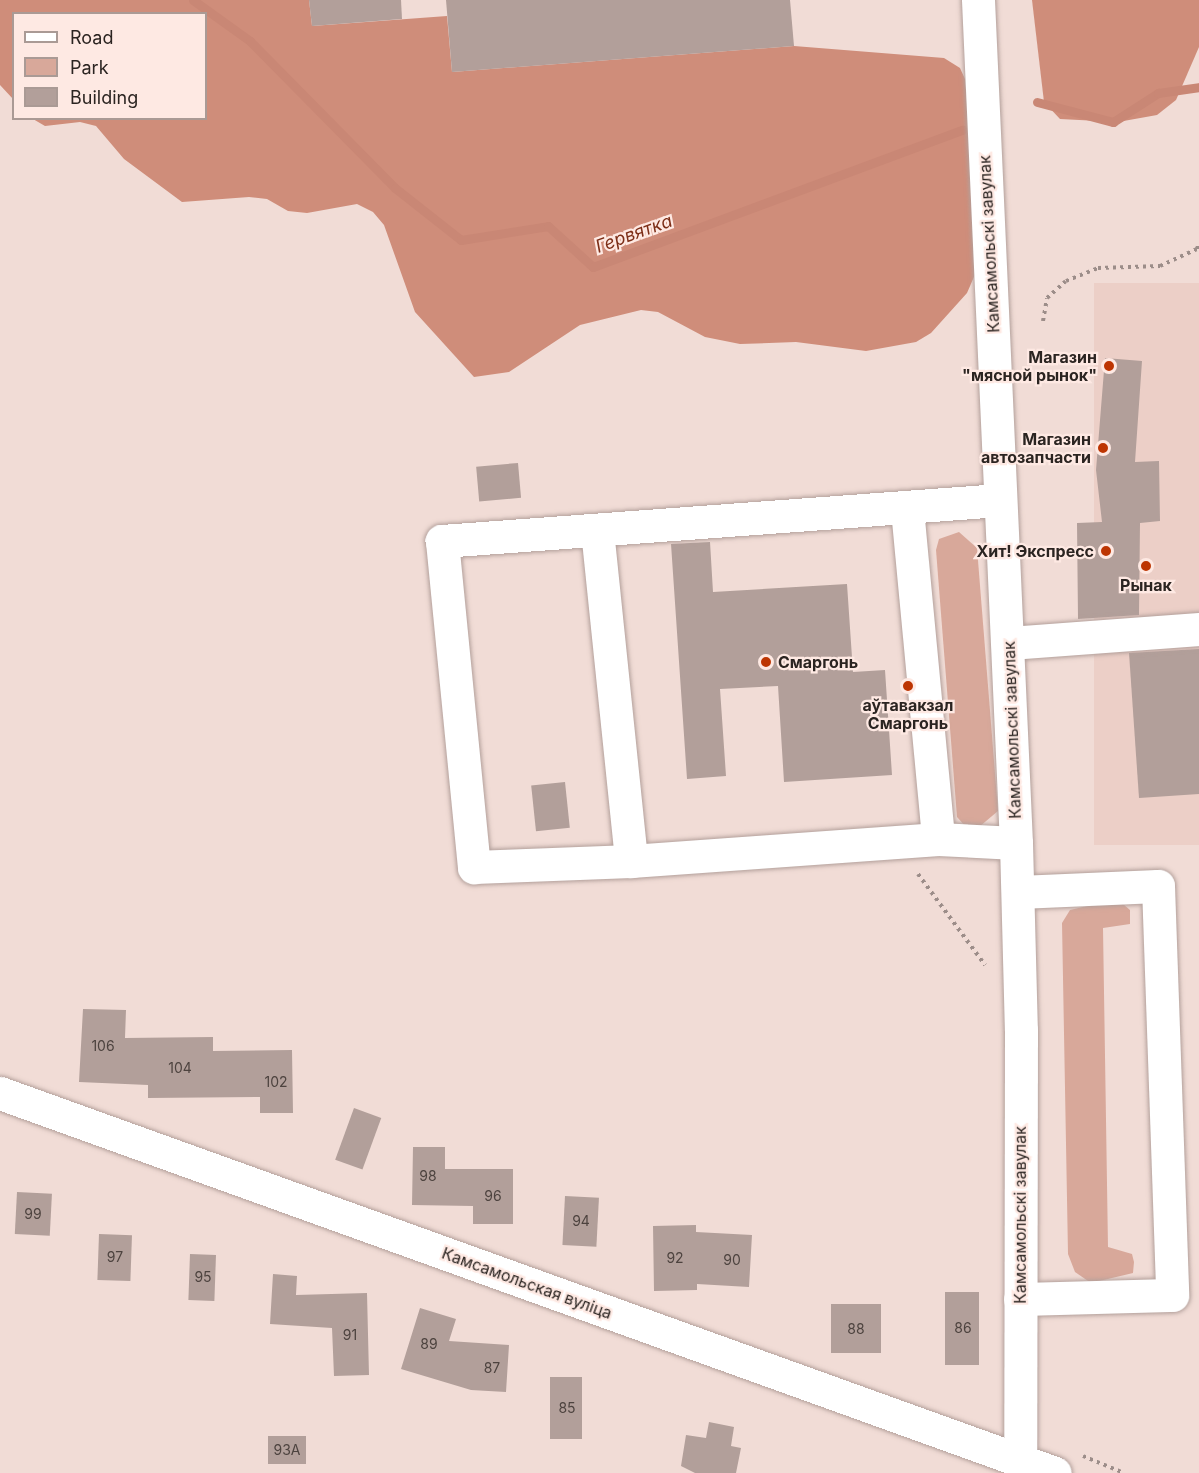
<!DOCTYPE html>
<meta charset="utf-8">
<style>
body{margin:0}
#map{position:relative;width:1199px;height:1473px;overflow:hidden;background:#f1dcd6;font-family:Inter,sans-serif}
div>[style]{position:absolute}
.built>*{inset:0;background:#eccfc7;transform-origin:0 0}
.green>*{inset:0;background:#d8a89a}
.forest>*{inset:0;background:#cf8d7a}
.stream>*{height:9px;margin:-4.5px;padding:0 4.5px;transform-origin:4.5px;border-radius:4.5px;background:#c98775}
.building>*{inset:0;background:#b29f9a;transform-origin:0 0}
.path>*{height:4px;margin-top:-2px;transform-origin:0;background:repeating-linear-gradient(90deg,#9c8d89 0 3px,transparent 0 7.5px)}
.roads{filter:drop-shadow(0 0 2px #b3a09b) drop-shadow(0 0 2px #b3a09b)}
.minor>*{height:33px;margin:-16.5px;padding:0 16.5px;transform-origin:16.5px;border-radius:16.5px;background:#fff}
.dots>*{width:16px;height:16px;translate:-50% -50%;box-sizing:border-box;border:3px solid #fee9e3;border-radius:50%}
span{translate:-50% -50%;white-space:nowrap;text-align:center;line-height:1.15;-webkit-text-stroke:4.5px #fee9e3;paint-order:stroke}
.number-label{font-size:14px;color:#4d433f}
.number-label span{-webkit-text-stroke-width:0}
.street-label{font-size:16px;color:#2b2421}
.poi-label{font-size:16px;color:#2b2421;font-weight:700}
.right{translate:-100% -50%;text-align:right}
.left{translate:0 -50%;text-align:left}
.water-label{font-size:18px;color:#7d2e17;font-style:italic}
.legend{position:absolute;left:12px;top:12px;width:195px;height:108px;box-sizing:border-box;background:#fee9e3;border:2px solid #aa9a95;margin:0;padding:8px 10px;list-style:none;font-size:18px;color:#2b2421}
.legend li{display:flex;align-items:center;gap:12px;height:30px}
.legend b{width:30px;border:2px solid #aa9a95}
</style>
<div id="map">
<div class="built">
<i style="left:1199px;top:283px;width:562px;height:105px;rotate:90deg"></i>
</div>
<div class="green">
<i style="clip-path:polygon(959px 532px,977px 548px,998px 811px,979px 827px,966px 827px,957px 817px,936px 550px,939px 539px)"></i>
<i style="clip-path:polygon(1117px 899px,1130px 910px,1130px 924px,1103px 928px,1108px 1247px,1132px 1254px,1134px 1262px,1133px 1273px,1091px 1283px,1075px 1272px,1068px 1254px,1062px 923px,1070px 910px)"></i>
</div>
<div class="forest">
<i style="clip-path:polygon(0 0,309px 0,312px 26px,447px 16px,452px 72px,794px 46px,944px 58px,960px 68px,965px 79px,980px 263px,967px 293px,931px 333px,916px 342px,866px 351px,796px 342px,740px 344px,705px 337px,658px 312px,641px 310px,580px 325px,509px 372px,474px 377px,415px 312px,384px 225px,373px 212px,357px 204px,307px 213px,288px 211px,267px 199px,249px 197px,182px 202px,124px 159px,96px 126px,80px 122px,45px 126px,33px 119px,206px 118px,206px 14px,14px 14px,13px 99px,0 85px)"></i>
<i style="clip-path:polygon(1032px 0,1199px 0,1199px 47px,1176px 100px,1157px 115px,1118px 122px,1060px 119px,1044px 102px)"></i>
</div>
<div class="stream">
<i style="left:193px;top:0;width:70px;rotate:35.7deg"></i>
<i style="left:250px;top:41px;width:206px;rotate:45.4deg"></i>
<i style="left:395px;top:188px;width:84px;rotate:38.2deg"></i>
<i style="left:461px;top:240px;width:88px;rotate:-9.1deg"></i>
<i style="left:548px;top:226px;width:61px;rotate:42.3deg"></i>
<i style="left:593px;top:267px;width:394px;rotate:-20.4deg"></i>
<i style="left:1037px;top:102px;width:79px;rotate:14.7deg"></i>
<i style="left:1113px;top:122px;width:54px;rotate:-32.8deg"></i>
<i style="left:1158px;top:93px;width:41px;rotate:-8.3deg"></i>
</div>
<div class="building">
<i style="clip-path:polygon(309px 0,401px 0,402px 19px,312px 26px)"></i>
<i style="clip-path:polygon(446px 0,790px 0,794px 46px,452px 72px)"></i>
<i style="clip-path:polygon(1105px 358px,1142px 361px,1135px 462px,1159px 461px,1160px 521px,1140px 523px,1139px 615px,1078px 619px,1077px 523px,1102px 522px,1096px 470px)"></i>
<i style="left:518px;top:463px;width:35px;height:42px;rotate:85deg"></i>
<i style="clip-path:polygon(710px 542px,713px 592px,847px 584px,853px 672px,885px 670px,892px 775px,784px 782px,778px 686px,720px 689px,726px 776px,687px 779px,671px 544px)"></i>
<i style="clip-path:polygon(1199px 649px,1199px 794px,1139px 798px,1129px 653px)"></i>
<i style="left:565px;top:782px;width:46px;height:34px;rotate:84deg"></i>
<i style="clip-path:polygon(83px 1009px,126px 1010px,125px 1038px,213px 1037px,213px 1051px,292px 1050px,293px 1113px,260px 1113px,260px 1097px,148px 1098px,148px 1085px,79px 1082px)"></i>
<i style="left:354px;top:1108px;width:29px;height:55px;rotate:20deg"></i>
<i style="clip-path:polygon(413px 1147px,445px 1147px,445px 1169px,513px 1169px,513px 1224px,473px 1224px,473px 1206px,412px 1205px)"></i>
<i style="left:17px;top:1192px;width:35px;height:42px;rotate:3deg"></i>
<i style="left:565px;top:1196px;width:34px;height:49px;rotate:3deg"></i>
<i style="clip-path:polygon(696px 1225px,696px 1232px,752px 1235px,749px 1287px,697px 1284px,697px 1290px,654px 1291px,653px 1226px)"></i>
<i style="left:99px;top:1234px;width:33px;height:46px;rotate:2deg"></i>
<i style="left:190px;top:1254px;width:26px;height:46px;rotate:2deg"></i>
<i style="clip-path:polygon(273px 1274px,297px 1276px,296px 1295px,367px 1293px,369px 1375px,334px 1376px,332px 1328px,270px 1324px)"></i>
<i style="left:945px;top:1292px;width:34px;height:73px"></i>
<i style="left:831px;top:1304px;width:50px;height:49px"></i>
<i style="clip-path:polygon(420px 1308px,456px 1319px,449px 1341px,509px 1345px,506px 1392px,471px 1390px,401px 1369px)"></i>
<i style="left:550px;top:1377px;width:32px;height:62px"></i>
<i style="clip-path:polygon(709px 1422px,734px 1427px,731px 1446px,741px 1448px,736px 1473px,695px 1473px,681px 1466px,686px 1435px,706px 1438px)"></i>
<i style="left:268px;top:1436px;width:38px;height:28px"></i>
</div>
<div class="path">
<i style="left:1043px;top:321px;width:23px;rotate:-80deg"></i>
<i style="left:1047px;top:298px;width:25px;rotate:-42deg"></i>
<i style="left:1066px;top:281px;width:35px;rotate:-22deg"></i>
<i style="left:1098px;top:268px;width:62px;rotate:-1.8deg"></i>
<i style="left:1160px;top:266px;width:41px;rotate:-24.7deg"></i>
<i style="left:1197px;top:249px;width:6px;rotate:-72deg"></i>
<i style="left:918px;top:874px;width:113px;rotate:53.6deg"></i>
<i style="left:1083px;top:1456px;width:44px;rotate:22.5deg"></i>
</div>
<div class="roads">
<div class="minor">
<i style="left:978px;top:0;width:844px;rotate:87.42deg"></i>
<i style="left:1016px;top:843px;width:187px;rotate:88.5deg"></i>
<i style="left:1021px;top:1030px;width:430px;rotate:90.1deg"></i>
<i style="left:1000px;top:500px;width:560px;rotate:175.8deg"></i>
<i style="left:442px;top:541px;width:328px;rotate:84.4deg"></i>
<i style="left:474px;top:867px;width:157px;rotate:-2.2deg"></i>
<i style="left:631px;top:861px;width:308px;rotate:-4.1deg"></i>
<i style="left:938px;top:839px;width:78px;rotate:2.9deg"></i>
<i style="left:907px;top:509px;width:331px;rotate:84.6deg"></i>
<i style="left:597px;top:530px;width:333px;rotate:84.1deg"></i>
<i style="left:1009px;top:643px;width:191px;rotate:-4.2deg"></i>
<i style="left:1018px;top:892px;width:140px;rotate:-2.5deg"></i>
<i style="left:1158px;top:886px;width:409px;rotate:88deg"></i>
<i style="left:1172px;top:1295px;width:152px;rotate:178.5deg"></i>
<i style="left:0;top:1093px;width:1121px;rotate:19.81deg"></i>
</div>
</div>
<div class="dots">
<i style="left:1109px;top:366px;background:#bd3502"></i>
<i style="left:1103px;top:448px;background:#bd3502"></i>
<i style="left:1106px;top:551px;background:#bd3502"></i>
<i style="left:1146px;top:566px;background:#bd3502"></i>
<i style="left:766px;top:662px;background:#bd3502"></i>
<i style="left:908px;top:686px;background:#bd3502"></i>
</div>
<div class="number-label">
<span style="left:103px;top:1046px">106</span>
<span style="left:180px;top:1068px">104</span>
<span style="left:276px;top:1082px">102</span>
<span style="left:428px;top:1176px">98</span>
<span style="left:493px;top:1196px">96</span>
<span style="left:33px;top:1214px">99</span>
<span style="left:581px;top:1221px">94</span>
<span style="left:115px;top:1257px">97</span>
<span style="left:675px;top:1258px">92</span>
<span style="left:732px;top:1260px">90</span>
<span style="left:203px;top:1277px">95</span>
<span style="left:963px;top:1328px">86</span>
<span style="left:856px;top:1329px">88</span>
<span style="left:350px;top:1335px">91</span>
<span style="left:429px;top:1344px">89</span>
<span style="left:492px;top:1368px">87</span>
<span style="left:567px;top:1408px">85</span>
<span style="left:287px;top:1450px">93А</span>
</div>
<div class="street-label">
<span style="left:989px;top:244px;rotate:-93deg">Камсамольскі завулак</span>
<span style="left:1012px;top:730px;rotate:-92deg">Камсамольскі завулак</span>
<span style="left:1020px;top:1215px;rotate:-90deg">Камсамольскі завулак</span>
<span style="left:527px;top:1283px;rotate:20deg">Камсамольская вуліца</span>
</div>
<div class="poi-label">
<span class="right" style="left:1097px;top:366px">Магазин<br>"мясной рынок"</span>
<span class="right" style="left:1091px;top:448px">Магазин<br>автозапчасти</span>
<span class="right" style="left:1094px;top:551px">Хит! Экспресс</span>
<span style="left:1146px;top:585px">Рынак</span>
<span class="left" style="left:778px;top:662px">Смаргонь</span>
<span style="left:908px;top:714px">аўтавакзал<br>Смаргонь</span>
</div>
<div class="water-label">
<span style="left:634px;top:234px;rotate:-20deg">Гервятка</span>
</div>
<ul class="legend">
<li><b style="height:8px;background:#fff"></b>Road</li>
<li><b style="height:16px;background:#d8a89a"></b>Park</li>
<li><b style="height:16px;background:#b29f9a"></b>Building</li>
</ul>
</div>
